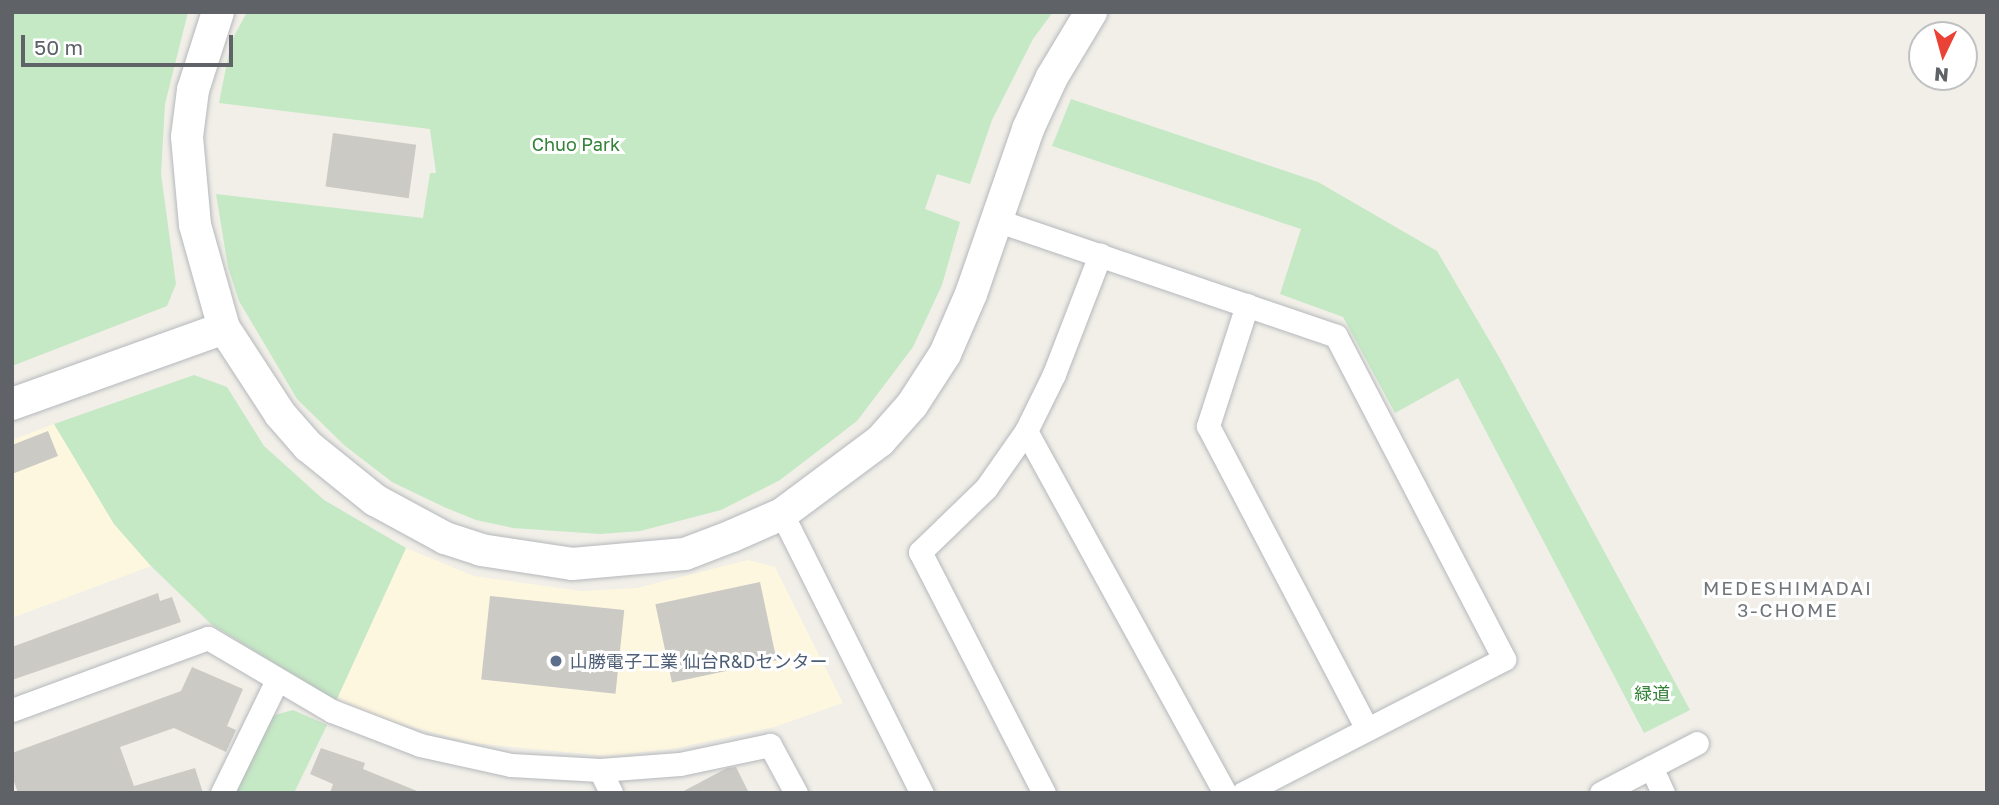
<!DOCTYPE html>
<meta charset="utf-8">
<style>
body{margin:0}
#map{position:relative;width:1999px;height:805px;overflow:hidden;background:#f1efe8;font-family:"Golos Text","Noto Sans JP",sans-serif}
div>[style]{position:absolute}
.commercial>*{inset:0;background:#fef7e0}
.green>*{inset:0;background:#c5e8c5}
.building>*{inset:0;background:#cccac5;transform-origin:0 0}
.roads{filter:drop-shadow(0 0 2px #b5b8bc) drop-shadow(0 0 2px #b5b8bc)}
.street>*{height:23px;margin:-11.5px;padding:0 11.5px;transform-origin:11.5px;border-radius:11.5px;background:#fff}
.secondary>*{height:32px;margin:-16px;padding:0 16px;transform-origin:16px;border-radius:16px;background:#fff}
.dots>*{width:19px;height:19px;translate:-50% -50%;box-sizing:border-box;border:4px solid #fff;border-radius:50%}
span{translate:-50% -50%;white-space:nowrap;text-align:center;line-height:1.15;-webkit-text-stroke:6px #fff;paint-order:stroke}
.park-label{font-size:18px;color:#348238}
.service-label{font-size:18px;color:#4e5e75}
.left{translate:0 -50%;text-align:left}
.neighbourhood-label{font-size:19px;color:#70757a;letter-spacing:2px}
.frame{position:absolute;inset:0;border:14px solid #5f6368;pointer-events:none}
.north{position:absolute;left:1908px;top:21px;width:70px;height:70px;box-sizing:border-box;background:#fff;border:2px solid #bfc1c3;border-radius:50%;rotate:185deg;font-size:19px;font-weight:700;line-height:28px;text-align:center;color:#5f6368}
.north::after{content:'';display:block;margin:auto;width:24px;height:32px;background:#ea4335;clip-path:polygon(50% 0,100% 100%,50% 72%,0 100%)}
.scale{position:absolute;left:21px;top:35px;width:212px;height:32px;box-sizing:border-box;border:4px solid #5f6368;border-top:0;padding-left:9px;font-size:21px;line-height:24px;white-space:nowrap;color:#5f6368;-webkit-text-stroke:5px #fff;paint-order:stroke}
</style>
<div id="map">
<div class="commercial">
<i style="clip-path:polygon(54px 424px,114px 524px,151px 566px,12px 618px,12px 440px)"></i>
<i style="clip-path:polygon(406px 548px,474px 576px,581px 591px,637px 588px,748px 560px,775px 567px,843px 703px,774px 727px,672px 749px,607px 756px,472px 743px,393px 722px,336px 701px)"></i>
</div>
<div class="green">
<i style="clip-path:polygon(13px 12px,188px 12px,165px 104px,161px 174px,176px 284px,167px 306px,12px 366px)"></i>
<i style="clip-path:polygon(247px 12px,1053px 12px,1033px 39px,992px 120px,970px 184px,937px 174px,925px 209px,960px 222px,942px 285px,913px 347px,857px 421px,780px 480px,721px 510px,640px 531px,600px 534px,513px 528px,476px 520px,444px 507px,392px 482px,344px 445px,297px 399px,239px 301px,228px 267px,216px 194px,423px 218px,430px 173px,436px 173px,430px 129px,219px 103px,231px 42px)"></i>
<i style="clip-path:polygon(1071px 99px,1318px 182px,1437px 251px,1499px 357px,1690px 710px,1644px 733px,1458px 378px,1395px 413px,1343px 317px,1280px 294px,1301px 229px,1052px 146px)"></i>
<i style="clip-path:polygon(194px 375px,227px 387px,264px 446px,324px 500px,406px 548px,336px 701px,211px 624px,151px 566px,114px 524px,54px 424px)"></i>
<i style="clip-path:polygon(293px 710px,327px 725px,294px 793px,236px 793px,271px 716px)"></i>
</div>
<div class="building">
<i style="left:333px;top:133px;width:84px;height:54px;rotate:8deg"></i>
<i style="clip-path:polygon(48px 431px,58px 456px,12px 474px,12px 445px)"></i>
<i style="left:760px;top:582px;width:80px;height:107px;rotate:78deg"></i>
<i style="clip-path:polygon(158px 593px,160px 601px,172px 597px,181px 622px,12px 680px,12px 647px)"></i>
<i style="left:490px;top:596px;width:135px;height:84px;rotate:6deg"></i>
<i style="clip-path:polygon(192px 667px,243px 689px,227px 726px,236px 730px,226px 752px,174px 728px,120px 747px,134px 786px,195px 768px,203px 793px,18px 793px,12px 776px,12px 753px,181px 691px)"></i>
<i style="clip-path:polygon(321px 748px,365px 763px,363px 769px,422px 793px,330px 793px,333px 784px,310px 774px)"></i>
<i style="clip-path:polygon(736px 767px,749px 793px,680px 793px,727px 768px)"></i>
</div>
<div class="roads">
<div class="street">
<i style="left:993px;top:219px;width:362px;rotate:18.8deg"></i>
<i style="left:1336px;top:336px;width:364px;rotate:62.5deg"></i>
<i style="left:1504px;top:659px;width:293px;rotate:152.8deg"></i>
<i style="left:1247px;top:305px;width:127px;rotate:107.9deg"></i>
<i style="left:1208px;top:426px;width:342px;rotate:62.3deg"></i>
<i style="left:1026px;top:431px;width:413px;rotate:61.2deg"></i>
<i style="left:782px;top:514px;width:312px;rotate:63.4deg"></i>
<i style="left:12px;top:710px;width:209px;rotate:-20.2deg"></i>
<i style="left:208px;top:638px;width:144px;rotate:30.5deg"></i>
<i style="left:332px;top:711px;width:94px;rotate:21.1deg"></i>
<i style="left:420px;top:745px;width:93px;rotate:12.4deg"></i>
<i style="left:511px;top:765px;width:89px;rotate:3.2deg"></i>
<i style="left:600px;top:770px;width:80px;rotate:-4.3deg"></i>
<i style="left:680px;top:764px;width:92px;rotate:-11.9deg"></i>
<i style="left:770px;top:745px;width:55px;rotate:61.6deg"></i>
<i style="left:1651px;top:767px;width:29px;rotate:65deg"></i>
<i style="left:600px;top:770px;width:25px;rotate:64deg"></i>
<i style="left:222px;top:793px;width:126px;rotate:-64deg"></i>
<i style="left:1044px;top:793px;width:271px;rotate:-117.2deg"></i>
<i style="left:920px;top:552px;width:92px;rotate:-44.1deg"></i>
<i style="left:986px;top:488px;width:70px;rotate:-54.9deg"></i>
<i style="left:1026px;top:431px;width:64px;rotate:-63.8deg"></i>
<i style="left:1054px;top:374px;width:128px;rotate:-68.9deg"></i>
<i style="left:1601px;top:793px;width:108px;rotate:-27.5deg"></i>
</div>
<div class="secondary">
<i style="left:218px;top:12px;width:82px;rotate:107.8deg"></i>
<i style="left:193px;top:90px;width:47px;rotate:97.3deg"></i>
<i style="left:187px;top:137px;width:88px;rotate:84.8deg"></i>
<i style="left:195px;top:225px;width:107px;rotate:74.3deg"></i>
<i style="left:224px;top:328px;width:103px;rotate:56.9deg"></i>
<i style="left:280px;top:414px;width:43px;rotate:48.8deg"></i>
<i style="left:308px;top:446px;width:86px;rotate:38.9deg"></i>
<i style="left:375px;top:500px;width:80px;rotate:28.5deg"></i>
<i style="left:445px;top:538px;width:38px;rotate:18deg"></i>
<i style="left:481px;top:550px;width:92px;rotate:8.7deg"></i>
<i style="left:572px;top:564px;width:113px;rotate:-5.1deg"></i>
<i style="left:685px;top:554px;width:50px;rotate:-21deg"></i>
<i style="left:732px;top:536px;width:55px;rotate:-23.7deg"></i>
<i style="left:782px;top:514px;width:122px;rotate:-36.7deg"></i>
<i style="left:880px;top:441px;width:48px;rotate:-48.4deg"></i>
<i style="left:912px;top:405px;width:61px;rotate:-57.1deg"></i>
<i style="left:945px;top:354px;width:65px;rotate:-66.6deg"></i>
<i style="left:971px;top:294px;width:175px;rotate:-70.9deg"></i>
<i style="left:1028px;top:129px;width:57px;rotate:-65.2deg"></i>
<i style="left:1052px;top:77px;width:76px;rotate:-59deg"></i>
<i style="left:12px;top:404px;width:225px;rotate:-19.7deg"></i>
</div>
</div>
<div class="dots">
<i style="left:556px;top:661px;background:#5c6f8a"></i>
</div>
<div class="park-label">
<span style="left:576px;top:144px">Chuo Park</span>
<span style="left:1652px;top:693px">緑道</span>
</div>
<div class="service-label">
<span class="left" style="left:570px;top:661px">山勝電子工業 仙台R&amp;Dセンター</span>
</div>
<div class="neighbourhood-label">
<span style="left:1788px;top:599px">MEDESHIMADAI<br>3-CHOME</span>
</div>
<div class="frame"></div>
<div class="north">N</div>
<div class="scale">50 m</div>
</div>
